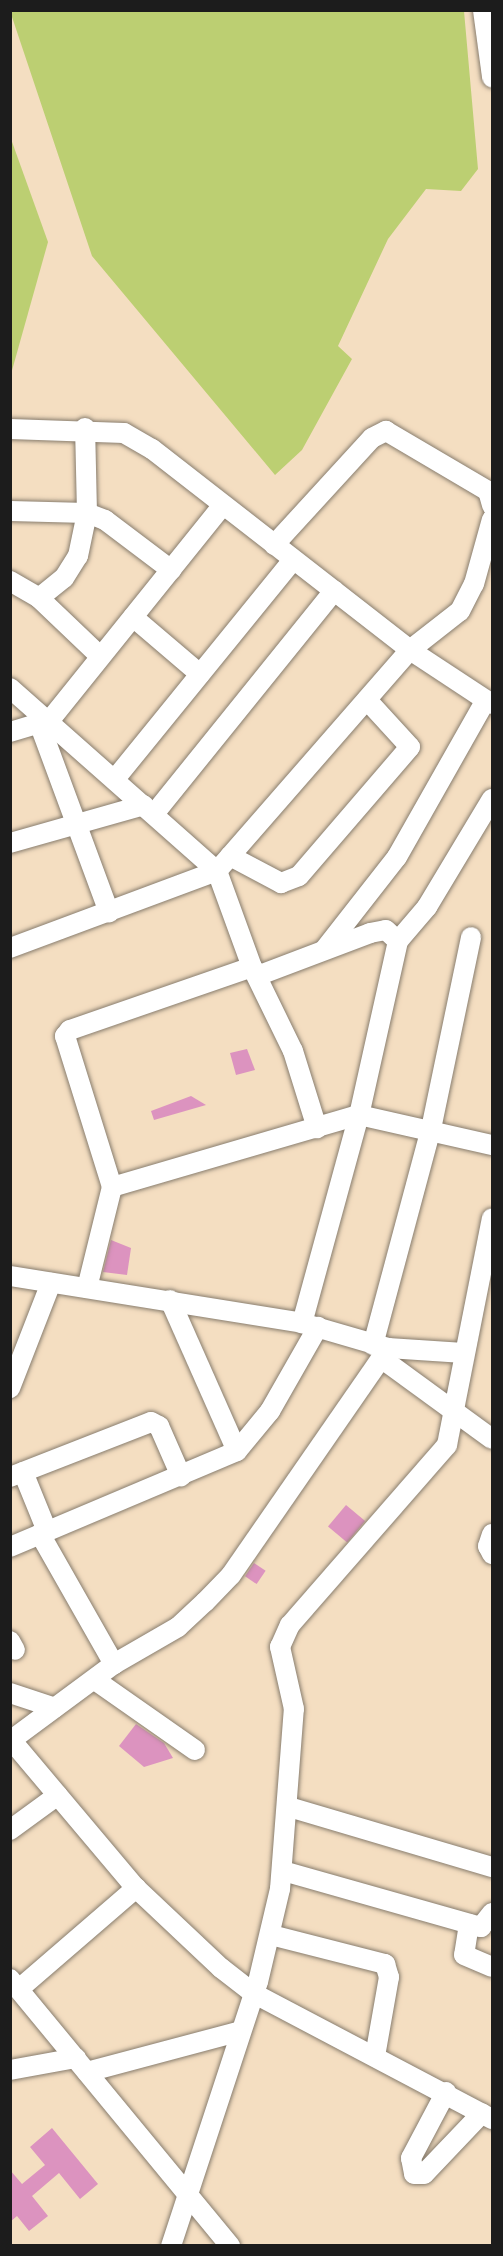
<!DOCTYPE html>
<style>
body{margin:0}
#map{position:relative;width:503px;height:2256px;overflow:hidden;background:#f4dec1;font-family:"Balsamiq Sans",sans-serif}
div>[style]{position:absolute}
.green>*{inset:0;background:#bccf72}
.building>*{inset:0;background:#dc93bf;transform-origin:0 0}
.roads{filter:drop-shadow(0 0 2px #887d6e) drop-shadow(0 0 2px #887d6e)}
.minor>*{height:20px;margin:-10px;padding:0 10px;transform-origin:10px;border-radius:10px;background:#fff}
span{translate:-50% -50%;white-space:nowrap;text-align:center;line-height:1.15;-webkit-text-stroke:5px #fdfcf7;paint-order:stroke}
.frame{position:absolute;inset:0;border:12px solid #1c1c1c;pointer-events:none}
</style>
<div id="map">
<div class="green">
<i style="clip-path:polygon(10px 11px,464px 11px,478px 169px,461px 191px,426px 189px,388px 239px,338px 346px,352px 359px,302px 450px,275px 475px,92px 256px)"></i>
<i style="clip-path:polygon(11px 139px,48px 242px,11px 374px)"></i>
</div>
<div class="building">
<i style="clip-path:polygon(247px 1049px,255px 1070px,236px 1075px,230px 1053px)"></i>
<i style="clip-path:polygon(191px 1096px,206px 1105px,154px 1120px,151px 1111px)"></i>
<i style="clip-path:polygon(111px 1240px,131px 1248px,127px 1275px,103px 1272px)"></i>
<i style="left:346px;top:1505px;width:25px;height:28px;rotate:40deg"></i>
<i style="left:254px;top:1563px;width:14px;height:16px;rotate:34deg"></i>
<i style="clip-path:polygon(136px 1724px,164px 1743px,173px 1758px,144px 1767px,119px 1746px)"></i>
<i style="clip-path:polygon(52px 2128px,98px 2184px,80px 2199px,59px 2173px,32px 2196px,48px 2216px,29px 2231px,17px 2216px,10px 2222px,10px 2170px,22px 2184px,45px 2165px,30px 2147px)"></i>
</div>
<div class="roads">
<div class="minor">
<i style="left:483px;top:10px;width:68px;rotate:82.3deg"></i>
<i style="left:10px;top:429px;width:114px;rotate:2deg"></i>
<i style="left:124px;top:433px;width:32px;rotate:30deg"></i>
<i style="left:152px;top:449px;width:327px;rotate:37.9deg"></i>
<i style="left:410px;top:650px;width:98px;rotate:33.4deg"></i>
<i style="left:10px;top:511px;width:77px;rotate:1.5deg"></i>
<i style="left:87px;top:513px;width:19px;rotate:21deg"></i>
<i style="left:105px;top:520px;width:83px;rotate:37.1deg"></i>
<i style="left:274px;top:545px;width:145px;rotate:-47.5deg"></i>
<i style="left:372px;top:438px;width:16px;rotate:-27deg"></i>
<i style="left:386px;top:431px;width:118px;rotate:30.5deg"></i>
<i style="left:488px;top:491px;width:15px;rotate:74deg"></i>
<i style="left:10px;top:581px;width:34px;rotate:30deg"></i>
<i style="left:39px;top:598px;width:32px;rotate:-39deg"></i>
<i style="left:64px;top:578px;width:26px;rotate:-58deg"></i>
<i style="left:78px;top:556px;width:44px;rotate:-78.2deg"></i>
<i style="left:87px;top:513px;width:85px;rotate:-91.3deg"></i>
<i style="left:39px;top:598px;width:84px;rotate:43.6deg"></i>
<i style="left:133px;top:617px;width:88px;rotate:40.4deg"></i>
<i style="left:10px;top:688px;width:276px;rotate:41.5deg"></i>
<i style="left:217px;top:871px;width:102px;rotate:70deg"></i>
<i style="left:252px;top:967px;width:193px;rotate:160.9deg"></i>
<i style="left:70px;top:1030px;width:8px;rotate:130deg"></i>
<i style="left:65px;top:1036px;width:158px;rotate:72.7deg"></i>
<i style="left:112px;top:1187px;width:104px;rotate:103.9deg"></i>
<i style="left:39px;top:723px;width:202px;rotate:69.7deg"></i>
<i style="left:10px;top:732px;width:42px;rotate:-16.7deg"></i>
<i style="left:50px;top:720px;width:275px;rotate:-51.2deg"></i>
<i style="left:115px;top:779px;width:282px;rotate:-50.9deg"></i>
<i style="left:154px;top:814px;width:287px;rotate:-51.1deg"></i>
<i style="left:10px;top:843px;width:139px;rotate:-15.8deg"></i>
<i style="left:230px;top:856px;width:58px;rotate:27.9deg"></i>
<i style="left:281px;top:883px;width:19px;rotate:-21deg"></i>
<i style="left:299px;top:876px;width:170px;rotate:-49.3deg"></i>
<i style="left:410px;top:747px;width:64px;rotate:-132.5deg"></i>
<i style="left:398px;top:941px;width:45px;rotate:-49.5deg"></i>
<i style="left:427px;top:907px;width:126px;rotate:-59deg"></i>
<i style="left:10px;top:948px;width:221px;rotate:-20.4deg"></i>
<i style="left:217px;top:871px;width:293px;rotate:-48.9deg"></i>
<i style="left:410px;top:650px;width:63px;rotate:-38deg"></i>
<i style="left:460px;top:611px;width:30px;rotate:-63deg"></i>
<i style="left:474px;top:584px;width:67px;rotate:-74.5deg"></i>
<i style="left:325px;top:949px;width:117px;rotate:-52deg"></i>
<i style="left:397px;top:857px;width:180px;rotate:-60.5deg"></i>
<i style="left:252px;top:967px;width:93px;rotate:64deg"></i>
<i style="left:293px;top:1051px;width:81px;rotate:72.7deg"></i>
<i style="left:257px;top:976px;width:121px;rotate:-20.8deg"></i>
<i style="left:370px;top:933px;width:16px;rotate:-11deg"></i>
<i style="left:386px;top:930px;width:16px;rotate:43deg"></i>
<i style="left:398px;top:941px;width:178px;rotate:102.6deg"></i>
<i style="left:359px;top:1115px;width:216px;rotate:105.3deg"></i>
<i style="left:112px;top:1187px;width:257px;rotate:-16.3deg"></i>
<i style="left:359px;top:1115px;width:136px;rotate:12.7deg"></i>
<i style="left:10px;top:1276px;width:296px;rotate:9.1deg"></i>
<i style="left:302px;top:1323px;width:90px;rotate:16.2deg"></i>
<i style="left:388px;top:1348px;width:76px;rotate:3.8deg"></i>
<i style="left:170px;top:1300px;width:165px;rotate:66.1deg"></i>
<i style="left:373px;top:1345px;width:224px;rotate:-75deg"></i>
<i style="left:431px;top:1129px;width:196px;rotate:-78.2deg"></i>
<i style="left:381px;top:1358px;width:137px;rotate:36.1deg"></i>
<i style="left:10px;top:1388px;width:113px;rotate:-68.7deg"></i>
<i style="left:23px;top:1472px;width:64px;rotate:67.9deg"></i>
<i style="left:10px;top:1477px;width:151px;rotate:-21.3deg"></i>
<i style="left:151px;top:1422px;width:9px;rotate:27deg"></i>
<i style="left:159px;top:1426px;width:55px;rotate:66.3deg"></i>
<i style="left:40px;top:1534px;width:150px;rotate:60.4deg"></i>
<i style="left:492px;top:1534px;width:13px;rotate:108deg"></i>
<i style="left:488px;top:1546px;width:9px;rotate:63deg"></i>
<i style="left:10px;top:1547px;width:246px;rotate:-22.9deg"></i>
<i style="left:237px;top:1451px;width:52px;rotate:-50.5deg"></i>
<i style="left:270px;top:1411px;width:97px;rotate:-60.3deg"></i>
<i style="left:10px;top:1641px;width:10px;rotate:61deg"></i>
<i style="left:95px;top:1680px;width:122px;rotate:35deg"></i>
<i style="left:10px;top:1693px;width:47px;rotate:18.4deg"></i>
<i style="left:10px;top:1741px;width:129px;rotate:-36.5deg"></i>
<i style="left:114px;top:1664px;width:74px;rotate:-30deg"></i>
<i style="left:178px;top:1627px;width:37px;rotate:-43deg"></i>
<i style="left:205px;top:1602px;width:37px;rotate:-46deg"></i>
<i style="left:231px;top:1575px;width:276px;rotate:-55.3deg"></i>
<i style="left:12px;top:1741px;width:192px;rotate:49.9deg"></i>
<i style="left:136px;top:1888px;width:117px;rotate:43.3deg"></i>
<i style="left:221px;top:1968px;width:41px;rotate:38deg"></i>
<i style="left:253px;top:1993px;width:270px;rotate:27.8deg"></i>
<i style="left:289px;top:1807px;width:212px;rotate:16.5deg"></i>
<i style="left:10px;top:1830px;width:59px;rotate:-36.1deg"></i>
<i style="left:283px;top:1871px;width:206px;rotate:15.8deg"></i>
<i style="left:481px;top:1927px;width:18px;rotate:-52deg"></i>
<i style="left:469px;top:1924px;width:31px;rotate:99deg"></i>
<i style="left:464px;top:1955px;width:30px;rotate:23deg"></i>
<i style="left:271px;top:1935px;width:118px;rotate:14.3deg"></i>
<i style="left:385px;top:1964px;width:14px;rotate:73deg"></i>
<i style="left:389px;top:1977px;width:80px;rotate:100deg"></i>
<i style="left:10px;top:1979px;width:346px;rotate:50.5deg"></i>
<i style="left:19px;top:1989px;width:155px;rotate:-40.8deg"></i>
<i style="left:10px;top:2070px;width:67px;rotate:-10.3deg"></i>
<i style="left:87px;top:2072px;width:155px;rotate:-14.9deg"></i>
<i style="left:446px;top:2092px;width:75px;rotate:117.9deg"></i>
<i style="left:411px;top:2158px;width:16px;rotate:79deg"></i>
<i style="left:414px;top:2174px;width:10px"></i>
<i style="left:424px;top:2174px;width:84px;rotate:-46.4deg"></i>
<i style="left:171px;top:2246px;width:278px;rotate:-71.8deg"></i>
<i style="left:258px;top:1982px;width:96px;rotate:-76.7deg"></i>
<i style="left:280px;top:1889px;width:181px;rotate:-85.6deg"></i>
<i style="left:294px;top:1709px;width:64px;rotate:-102.7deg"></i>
<i style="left:280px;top:1647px;width:24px;rotate:-66deg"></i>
<i style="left:290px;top:1625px;width:239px;rotate:-48.9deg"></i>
<i style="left:447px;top:1445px;width:231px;rotate:-78.8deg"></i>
</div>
</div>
<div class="frame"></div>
</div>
